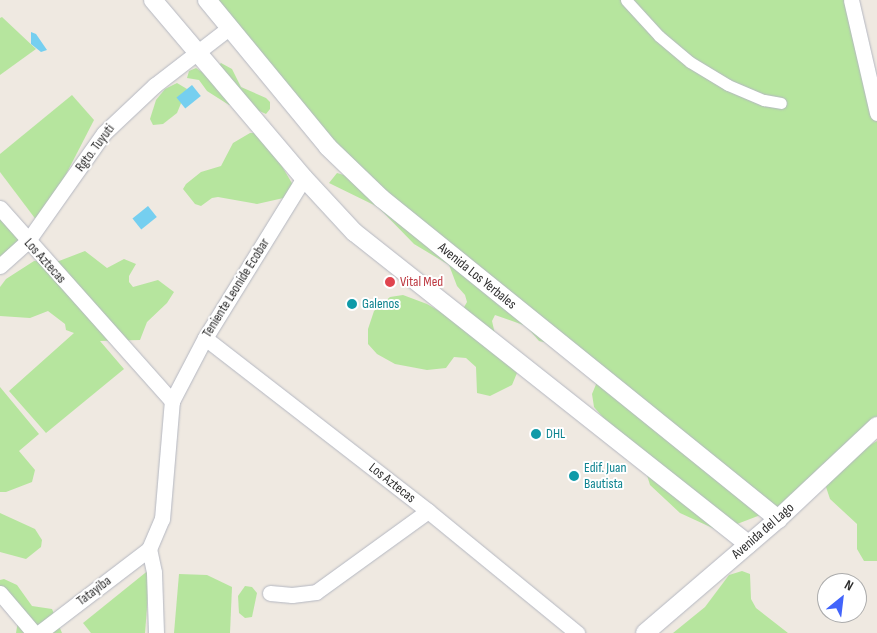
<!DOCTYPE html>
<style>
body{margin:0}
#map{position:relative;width:877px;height:633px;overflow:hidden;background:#efe9e1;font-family:"Sofia Sans Condensed",sans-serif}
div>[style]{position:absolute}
.green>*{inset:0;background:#b6e59e}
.water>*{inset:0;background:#75cff0;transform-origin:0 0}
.roads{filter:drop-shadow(0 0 1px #b4b7c1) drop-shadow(0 0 1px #b4b7c1)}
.pedestrian>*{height:11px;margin:-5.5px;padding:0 5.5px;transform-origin:5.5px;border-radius:5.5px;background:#fff}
.minor>*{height:15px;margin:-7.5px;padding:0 7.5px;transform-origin:7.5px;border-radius:7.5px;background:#fff}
.tertiary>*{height:18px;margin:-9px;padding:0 9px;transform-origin:9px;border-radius:9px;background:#fff}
.dots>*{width:14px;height:14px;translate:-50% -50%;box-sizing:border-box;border:2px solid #fff;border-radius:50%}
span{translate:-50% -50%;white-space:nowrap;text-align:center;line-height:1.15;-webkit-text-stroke:4px #fff;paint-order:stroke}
.street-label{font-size:14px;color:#2e2e2e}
.health-label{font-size:14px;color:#be3a42}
.left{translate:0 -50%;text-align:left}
.culture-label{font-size:14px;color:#0d838f}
.north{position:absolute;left:817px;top:573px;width:50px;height:50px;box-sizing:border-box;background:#fff;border:1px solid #ababab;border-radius:50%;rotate:29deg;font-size:14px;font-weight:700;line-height:20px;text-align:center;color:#2e2e2e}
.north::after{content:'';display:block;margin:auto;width:18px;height:22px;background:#4264fb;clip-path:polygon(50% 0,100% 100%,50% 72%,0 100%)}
</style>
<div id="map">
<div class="green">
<i style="clip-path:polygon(205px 0,851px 0,877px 113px,877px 426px,778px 519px,763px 514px,719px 531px,680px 513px,650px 485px,644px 465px,594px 407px,592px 394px,597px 382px,552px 344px,539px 341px,526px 326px,495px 315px,492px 321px,495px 334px,508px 364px,517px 373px,512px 385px,490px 396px,477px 393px,476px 367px,466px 358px,454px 357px,446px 368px,427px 370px,395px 364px,377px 354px,368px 344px,368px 329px,374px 311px,390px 297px,403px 295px,427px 304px,448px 316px,460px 314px,467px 302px,465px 295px,457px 286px,449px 265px,414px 244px,378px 207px,329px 183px,337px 173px,361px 180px)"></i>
<i style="clip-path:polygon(2px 17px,36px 49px,0 75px,0 18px)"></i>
<i style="clip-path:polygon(221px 63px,232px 69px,241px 87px,266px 98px,270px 102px,270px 109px,266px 114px,242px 103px,229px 105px,207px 91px,199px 80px,187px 78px,189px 71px,196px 68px,208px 76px)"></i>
<i style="clip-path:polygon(177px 83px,187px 89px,177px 113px,163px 124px,153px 125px,150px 119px,156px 100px,165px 89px)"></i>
<i style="clip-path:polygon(72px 95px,94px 120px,40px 225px,0 172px,0 154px)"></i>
<i style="clip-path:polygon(250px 133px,257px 133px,276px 156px,293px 185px,288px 197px,257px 204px,218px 197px,212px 198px,201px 206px,195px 204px,183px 189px,186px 184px,201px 172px,221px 166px,233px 143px)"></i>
<i style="clip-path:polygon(0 217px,26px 244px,0 266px)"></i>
<i style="clip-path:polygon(85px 251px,107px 268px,124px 259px,136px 264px,129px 276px,129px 282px,133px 287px,158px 280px,174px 292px,167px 303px,147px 322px,140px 340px,100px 341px,124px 369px,46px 433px,9px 391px,74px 333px,66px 330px,65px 324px,48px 311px,30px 318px,0 316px,0 287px,6px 279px,34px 261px,59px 261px)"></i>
<i style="clip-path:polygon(0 387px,39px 434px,19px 451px,35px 470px,32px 482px,6px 492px,0 492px)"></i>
<i style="clip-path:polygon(877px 441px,877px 561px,864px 561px,857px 549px,857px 524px,830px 499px,826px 487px,829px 475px,837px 465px)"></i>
<i style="clip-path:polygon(0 513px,35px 529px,42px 540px,41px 547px,26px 559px,0 552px)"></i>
<i style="clip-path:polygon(150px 569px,145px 633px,91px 633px,83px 623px)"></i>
<i style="clip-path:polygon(742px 571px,750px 574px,751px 599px,756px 608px,788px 633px,673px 633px,705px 607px,729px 575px)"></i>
<i style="clip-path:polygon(179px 574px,207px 575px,232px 587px,230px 633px,174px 633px)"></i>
<i style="clip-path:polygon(4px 579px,17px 585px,32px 606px,52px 609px,62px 633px,16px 633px,18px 621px,0 594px,0 580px)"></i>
<i style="clip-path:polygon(245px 586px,252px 587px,257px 593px,252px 617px,245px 618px,239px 613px,238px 596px)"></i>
</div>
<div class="water">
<i style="clip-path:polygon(31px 32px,36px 34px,47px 50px,41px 52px,31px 44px)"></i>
<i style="left:192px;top:85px;width:14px;height:20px;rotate:51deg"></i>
<i style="left:148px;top:206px;width:14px;height:20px;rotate:51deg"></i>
</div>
<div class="roads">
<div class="pedestrian">
<i style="left:626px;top:0;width:49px;rotate:47.5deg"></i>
<i style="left:659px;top:36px;width:40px;rotate:40deg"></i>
<i style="left:690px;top:62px;width:44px;rotate:31.2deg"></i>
<i style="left:728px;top:85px;width:39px;rotate:23deg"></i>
<i style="left:764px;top:100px;width:17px;rotate:10deg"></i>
</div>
<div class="minor">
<i style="left:851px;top:0;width:116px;rotate:77deg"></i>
<i style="left:0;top:208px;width:259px;rotate:48.3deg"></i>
<i style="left:0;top:266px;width:36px;rotate:-42deg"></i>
<i style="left:27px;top:242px;width:133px;rotate:-54.8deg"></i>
<i style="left:104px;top:133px;width:70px;rotate:-43.3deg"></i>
<i style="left:155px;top:85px;width:95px;rotate:-37.7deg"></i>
<i style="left:205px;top:338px;width:282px;rotate:37.8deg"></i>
<i style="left:428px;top:511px;width:193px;rotate:39.3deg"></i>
<i style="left:0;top:593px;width:52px;rotate:49.6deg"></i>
<i style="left:270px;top:593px;width:22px;rotate:5deg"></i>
<i style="left:292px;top:595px;width:24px;rotate:-7deg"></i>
<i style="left:316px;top:592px;width:138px;rotate:-35.9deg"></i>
<i style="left:39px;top:633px;width:138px;rotate:-37.4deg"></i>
<i style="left:156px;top:633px;width:61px;rotate:-91.9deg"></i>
<i style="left:154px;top:572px;width:24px;rotate:-102deg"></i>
<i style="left:149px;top:549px;width:33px;rotate:-67deg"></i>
<i style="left:162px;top:519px;width:118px;rotate:-85.2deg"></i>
<i style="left:172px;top:401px;width:71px;rotate:-62.4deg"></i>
<i style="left:205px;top:338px;width:188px;rotate:-58.3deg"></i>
</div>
<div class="tertiary">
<i style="left:153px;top:0;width:233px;rotate:49.7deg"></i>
<i style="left:304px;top:178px;width:74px;rotate:47.2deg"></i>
<i style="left:354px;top:232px;width:503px;rotate:38.37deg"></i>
<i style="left:207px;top:0;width:190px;rotate:50.5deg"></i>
<i style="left:328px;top:147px;width:74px;rotate:43.9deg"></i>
<i style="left:381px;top:198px;width:511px;rotate:38.96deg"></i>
<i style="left:645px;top:633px;width:175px;rotate:-40.6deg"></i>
<i style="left:778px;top:519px;width:136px;rotate:-43.2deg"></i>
</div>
</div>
<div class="dots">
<i style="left:390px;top:282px;background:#e0444e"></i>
<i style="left:352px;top:304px;background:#0f9aa8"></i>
<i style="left:536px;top:434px;background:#0f9aa8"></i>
<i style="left:574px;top:476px;background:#0f9aa8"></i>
</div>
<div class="street-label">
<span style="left:95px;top:148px;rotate:-53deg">Rgto. Tuyuti</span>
<span style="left:45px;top:261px;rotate:48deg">Los Aztecas</span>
<span style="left:477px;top:276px;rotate:39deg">Avenida Los Yerbales</span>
<span style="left:236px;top:288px;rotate:-58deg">Teniente Leonide Ecobar</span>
<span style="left:392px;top:483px;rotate:38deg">Los Aztecas</span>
<span style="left:763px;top:531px;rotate:-41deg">Avenida del Lago</span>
<span style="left:94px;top:591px;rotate:-37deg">Tatayiba</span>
</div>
<div class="health-label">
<span class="left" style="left:400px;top:282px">Vital Med</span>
</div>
<div class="culture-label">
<span class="left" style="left:362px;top:304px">Galenos</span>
<span class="left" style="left:546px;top:434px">DHL</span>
<span class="left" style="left:584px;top:476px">Edif. Juan<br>Bautista</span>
</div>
<div class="north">N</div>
</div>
